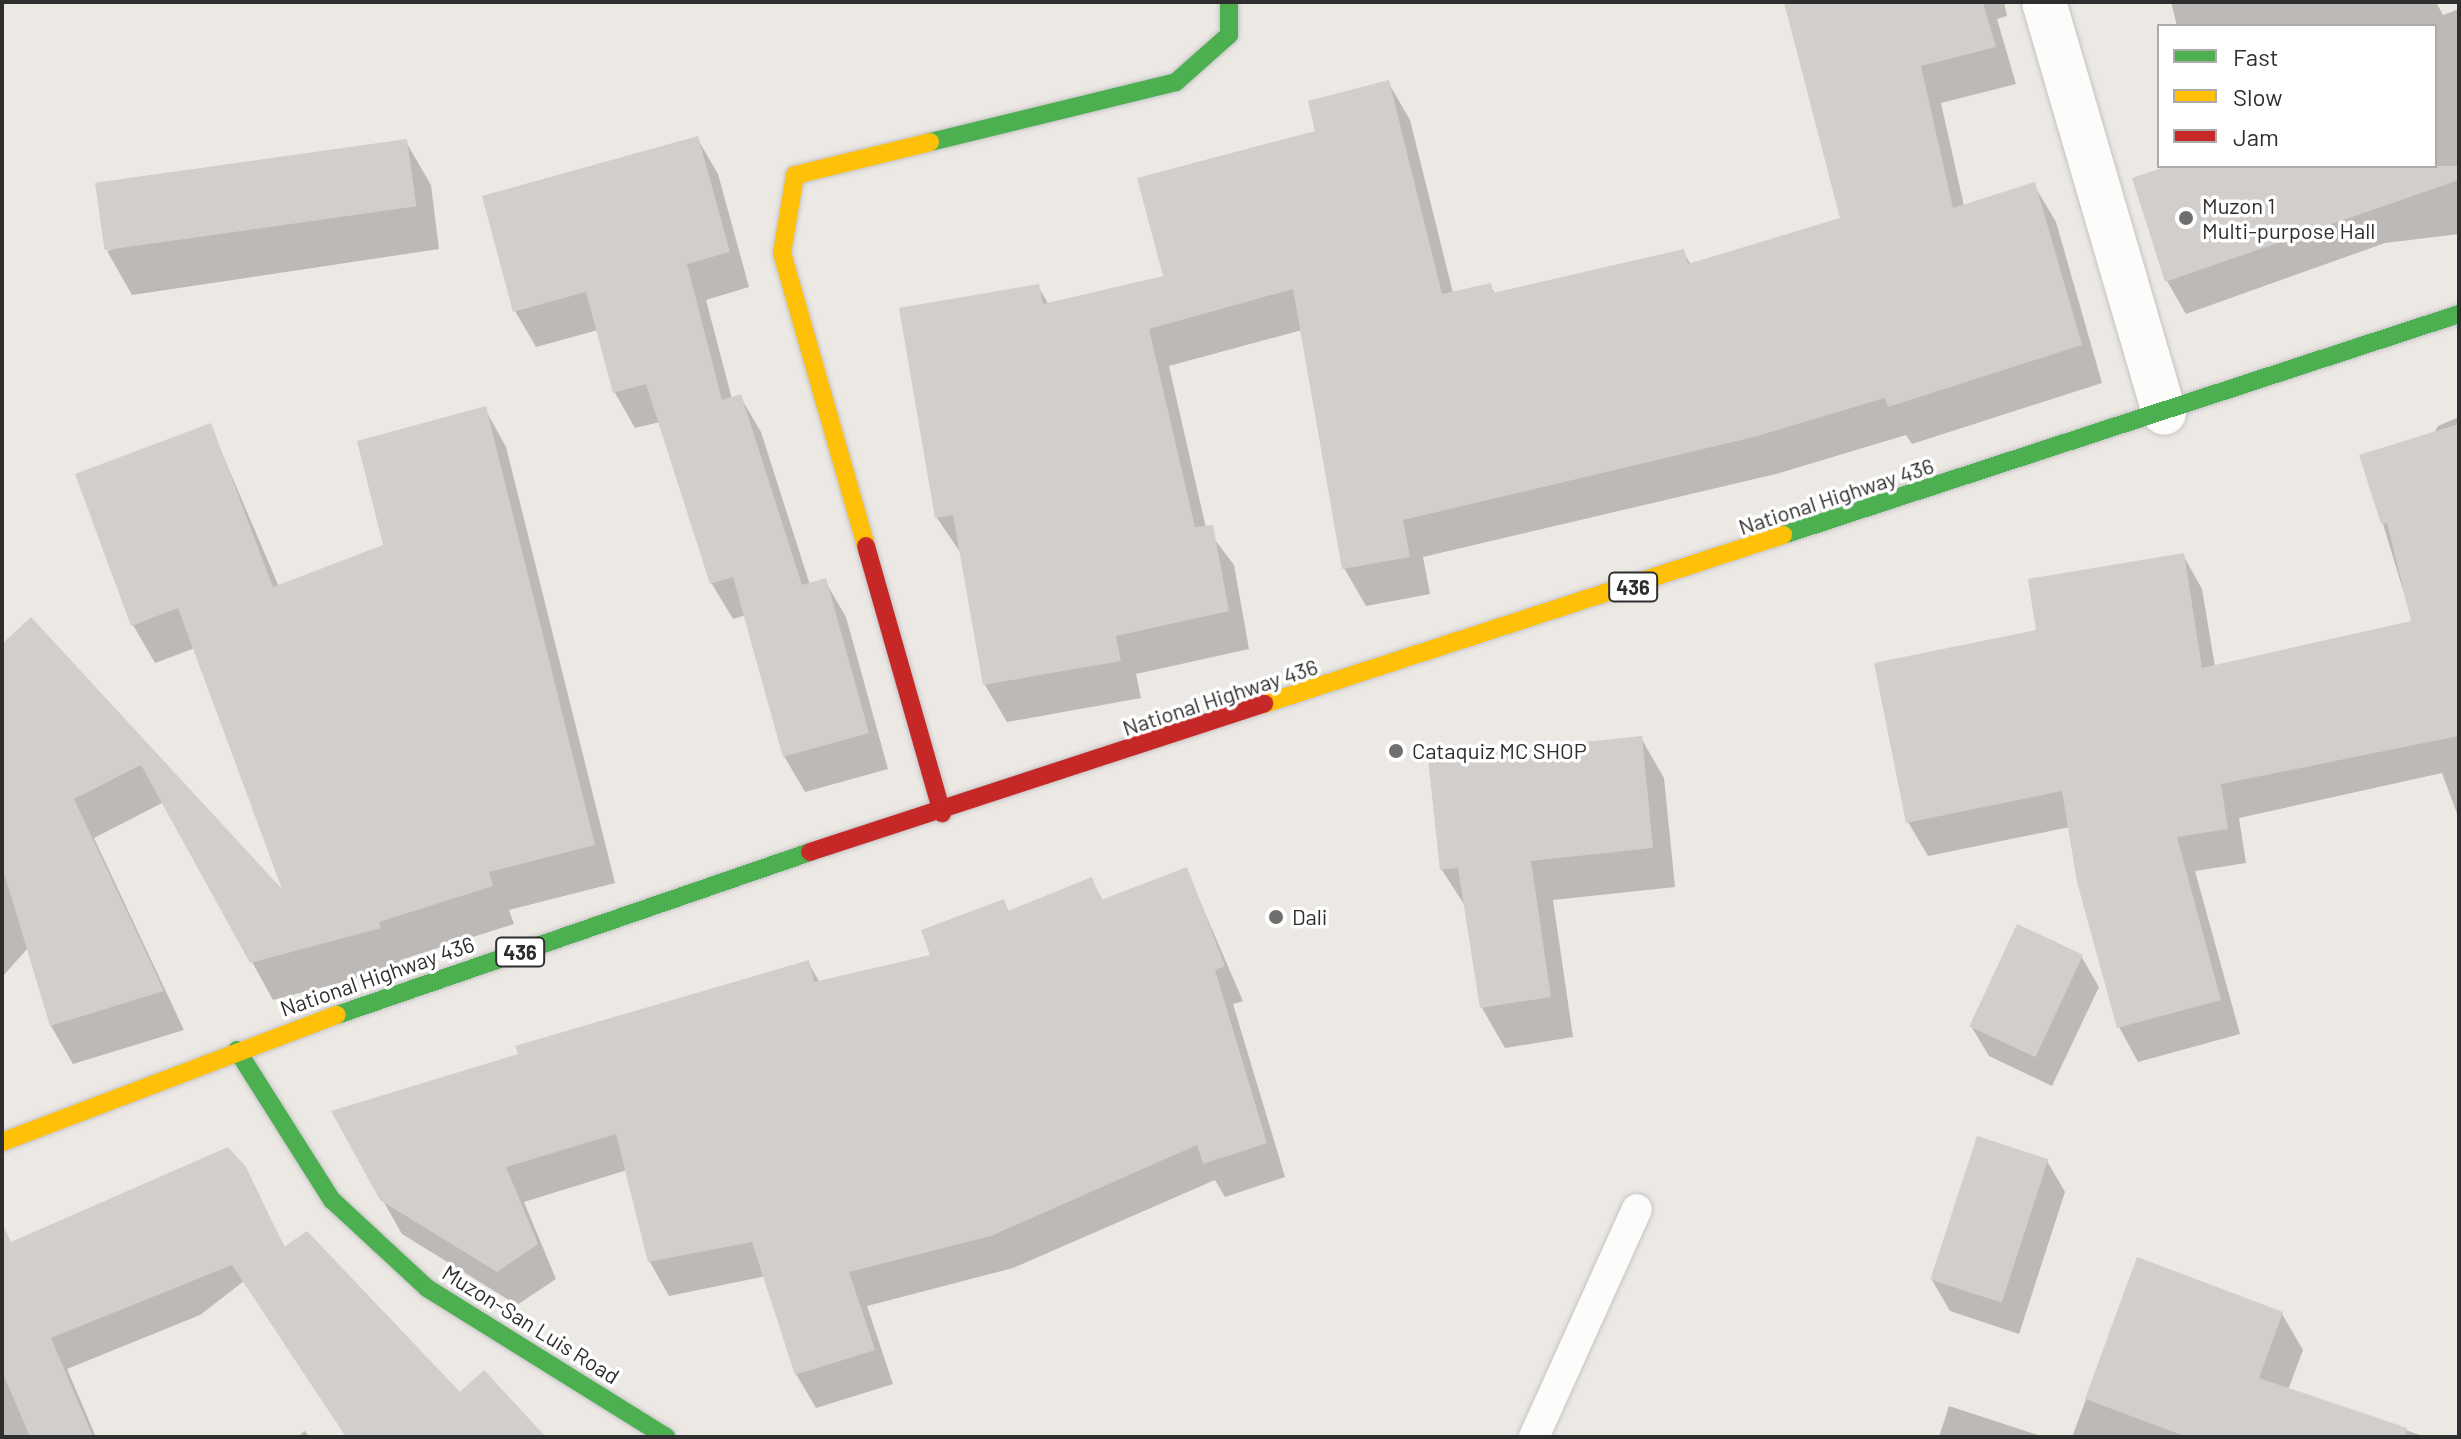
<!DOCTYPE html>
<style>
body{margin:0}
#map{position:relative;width:2461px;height:1439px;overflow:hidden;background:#ece8e4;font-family:Barlow,sans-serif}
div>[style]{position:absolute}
.shadow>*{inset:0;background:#0003}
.building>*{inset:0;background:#d1cecb;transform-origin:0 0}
.roads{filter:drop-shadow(0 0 2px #c5c4c5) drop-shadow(0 0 2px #c5c4c5)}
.lane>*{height:30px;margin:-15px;padding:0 15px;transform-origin:15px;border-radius:15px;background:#fcfcfb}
.street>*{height:44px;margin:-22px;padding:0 22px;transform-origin:22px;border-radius:22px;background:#fcfcfb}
.fast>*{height:18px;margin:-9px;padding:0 9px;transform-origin:9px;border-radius:9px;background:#4caf50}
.slow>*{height:18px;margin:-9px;padding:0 9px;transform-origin:9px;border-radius:9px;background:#ffc107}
.jam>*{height:18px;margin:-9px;padding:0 9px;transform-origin:9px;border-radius:9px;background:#c62828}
.dots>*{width:22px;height:22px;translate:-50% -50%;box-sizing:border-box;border:4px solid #fff;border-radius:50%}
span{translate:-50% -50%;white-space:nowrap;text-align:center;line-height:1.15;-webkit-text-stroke:7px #fff;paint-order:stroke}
.shield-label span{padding:2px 6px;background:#fff;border:2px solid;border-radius:6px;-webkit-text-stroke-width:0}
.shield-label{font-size:20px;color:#2e2e2e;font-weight:700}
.poi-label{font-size:22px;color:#2e2e2e}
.left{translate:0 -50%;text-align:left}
.street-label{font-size:22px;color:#2e2e2e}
.frame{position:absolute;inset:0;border:4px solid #2e2e2e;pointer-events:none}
.legend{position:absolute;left:2157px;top:24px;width:280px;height:144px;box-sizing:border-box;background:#fff;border:2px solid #ababab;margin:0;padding:10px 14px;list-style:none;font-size:24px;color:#2e2e2e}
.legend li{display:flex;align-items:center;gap:16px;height:40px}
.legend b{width:40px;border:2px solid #ababab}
</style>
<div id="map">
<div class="shadow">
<i style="clip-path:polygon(1784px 2px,2004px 2px,2007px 16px,1997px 19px,2016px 84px,1941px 103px,1964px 206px,2034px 185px,2056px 222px,2102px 383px,1912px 444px,1906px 435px,1776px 474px,1423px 557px,1430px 594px,1366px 606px,1344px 568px,1302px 330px,1169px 366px,1206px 528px,1234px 565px,1249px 649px,1136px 674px,1141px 698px,1007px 722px,985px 685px,962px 555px,937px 518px,1038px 286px,1049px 305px,1166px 278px,1318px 132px,1388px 82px,1410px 120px,1453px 293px,1490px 285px,1495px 294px,1683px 251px,1691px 265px,1843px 219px)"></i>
<i style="clip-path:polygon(2171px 2px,2436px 2px,2443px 15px,2459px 9px,2459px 234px,2385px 243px,2186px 314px,2167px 281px,2174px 166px,2435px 166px,2435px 26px,2177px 26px)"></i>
<i style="clip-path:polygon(697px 138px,718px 174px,749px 287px,706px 300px,732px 399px,740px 396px,761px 432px,810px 585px,825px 581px,846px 617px,888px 769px,805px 792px,784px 756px,746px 615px,733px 619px,712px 584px,660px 422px,635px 428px,615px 393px,598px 330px,536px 347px,515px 311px)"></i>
<i style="clip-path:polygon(406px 142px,431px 185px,439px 249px,132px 295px,107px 251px)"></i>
<i style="clip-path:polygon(485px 409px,506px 447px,615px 883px,509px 910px,514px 924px,400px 960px,401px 967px,273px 1000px,164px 802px,94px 838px,184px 1030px,73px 1064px,51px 1026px,28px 948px,2px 977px,2px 647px,31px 620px,287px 897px,195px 648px,155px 663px,133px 625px,210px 425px,279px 587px,385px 546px)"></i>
<i style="clip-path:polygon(2459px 417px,2459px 819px,2442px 773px,2239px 818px,2246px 863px,2195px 871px,2240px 1034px,2138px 1062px,2119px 1027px,2070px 827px,1928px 856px,1908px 822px,2039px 631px,2183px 555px,2202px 589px,2215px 667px,2413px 623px,2383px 524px,2438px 426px)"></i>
<i style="clip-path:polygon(1641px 738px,1664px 778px,1675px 887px,1553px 900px,1573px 1037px,1505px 1048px,1482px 1008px,1467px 909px,1442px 870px)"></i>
<i style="clip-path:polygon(1186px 869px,1243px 1001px,1233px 1004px,1285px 1177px,1225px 1197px,1215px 1180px,1013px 1268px,867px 1306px,893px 1384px,816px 1408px,796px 1374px,766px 1276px,669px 1296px,650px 1262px,627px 1170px,524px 1202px,556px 1279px,517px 1305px,402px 1234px,382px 1199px,520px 1056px,808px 962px,820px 983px,933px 957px,1003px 901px,1010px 913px,1091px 879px,1103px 901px)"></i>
<i style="clip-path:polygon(2081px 956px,2099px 987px,2052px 1086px,1989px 1056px,1971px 1026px)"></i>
<i style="clip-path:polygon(2047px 1161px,2065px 1192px,2019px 1334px,1950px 1311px,1932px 1280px)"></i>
<i style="clip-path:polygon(245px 1168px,285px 1248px,460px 1395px,537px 1437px,407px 1437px,262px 1267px,200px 1315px,67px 1369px,96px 1437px,2px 1437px,2px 1250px)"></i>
<i style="clip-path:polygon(2138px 1260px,2282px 1314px,2303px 1350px,2288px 1390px,2426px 1437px,2072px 1437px)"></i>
<i style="clip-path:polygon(1949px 1406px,2044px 1437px,1939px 1437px)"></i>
<i style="clip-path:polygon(305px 1431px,309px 1437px,297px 1437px)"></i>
</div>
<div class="building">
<i style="clip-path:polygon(1784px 2px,1983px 2px,1996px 47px,1921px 66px,1953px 208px,2035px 182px,2082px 345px,1888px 407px,1885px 398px,1754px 437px,1403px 520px,1410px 557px,1342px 569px,1293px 289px,1149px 329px,1195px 527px,1213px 525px,1229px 611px,1116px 636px,1121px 661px,983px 685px,953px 515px,935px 518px,899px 308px,1039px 284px,1043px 304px,1163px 276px,1137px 178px,1315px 131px,1308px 101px,1389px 80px,1442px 294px,1491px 283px,1493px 293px,1684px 249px,1688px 264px,1840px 218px)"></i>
<i style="clip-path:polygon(698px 136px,730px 252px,687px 264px,722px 400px,741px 394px,802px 585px,826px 578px,869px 733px,783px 757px,733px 577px,710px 584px,646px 384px,613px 393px,586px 292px,513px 312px,482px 196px)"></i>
<i style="left:407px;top:139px;width:68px;height:315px;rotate:82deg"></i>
<i style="clip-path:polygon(2168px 166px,2459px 166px,2459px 180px,2165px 282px,2132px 178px)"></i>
<i style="clip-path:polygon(486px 406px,595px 845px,489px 872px,493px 886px,379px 922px,381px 928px,250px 963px,141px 765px,74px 799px,164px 991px,50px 1026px,2px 866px,2px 644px,31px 617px,282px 889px,178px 608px,131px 626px,75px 474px,211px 423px,273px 587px,383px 545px,357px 441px)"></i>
<i style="clip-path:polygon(2459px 424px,2459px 736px,2221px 784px,2228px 829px,2177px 837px,2221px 1000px,2117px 1028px,2077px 882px,2062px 791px,1906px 823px,1874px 663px,2036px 630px,2028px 579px,2184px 553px,2202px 668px,2411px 621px,2387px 523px,2381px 524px,2359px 455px)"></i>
<i style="clip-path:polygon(1642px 736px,1653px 848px,1531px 861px,1551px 997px,1480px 1008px,1458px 868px,1440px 870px,1428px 758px)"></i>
<i style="clip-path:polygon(1187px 867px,1225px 966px,1215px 970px,1267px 1143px,1203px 1164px,1197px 1145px,991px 1236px,849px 1272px,875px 1350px,795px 1375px,752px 1242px,648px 1262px,616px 1134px,506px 1167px,538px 1244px,497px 1272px,380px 1200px,331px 1111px,518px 1054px,515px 1046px,809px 960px,814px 982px,930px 955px,921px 930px,1004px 899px,1008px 911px,1092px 877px,1101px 900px)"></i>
<i style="left:2017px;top:924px;width:73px;height:113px;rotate:25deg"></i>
<i style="left:1977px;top:1136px;width:75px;height:151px;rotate:18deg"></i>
<i style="clip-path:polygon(228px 1147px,246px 1167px,284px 1247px,307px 1231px,460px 1392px,484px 1370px,546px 1437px,346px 1437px,232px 1265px,51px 1338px,93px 1437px,30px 1437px,2px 1371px,2px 1223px,11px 1242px)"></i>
<i style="clip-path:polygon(2137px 1257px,2283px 1312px,2259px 1378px,2407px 1428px,2406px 1437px,2187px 1437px,2085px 1399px)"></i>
</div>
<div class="roads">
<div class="lane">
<i style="left:1534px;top:1437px;width:250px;rotate:-65.7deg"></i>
</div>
<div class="street">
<i style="left:2044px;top:2px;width:428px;rotate:73.7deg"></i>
</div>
<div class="fast">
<i style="left:930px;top:142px;width:253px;rotate:-13.7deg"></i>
<i style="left:1176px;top:82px;width:71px;rotate:-41.6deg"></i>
<i style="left:1229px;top:35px;width:33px;rotate:-90deg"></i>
<i style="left:1783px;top:535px;width:711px;rotate:-18.1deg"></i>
<i style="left:337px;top:1015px;width:500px;rotate:-19.01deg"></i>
<i style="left:237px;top:1050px;width:178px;rotate:57.7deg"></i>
<i style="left:332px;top:1200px;width:129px;rotate:42.8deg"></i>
<i style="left:427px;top:1288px;width:282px;rotate:31.9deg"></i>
</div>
<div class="slow">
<i style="left:866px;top:546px;width:305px;rotate:-106deg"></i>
<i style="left:782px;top:253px;width:79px;rotate:-80.5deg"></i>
<i style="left:795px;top:175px;width:139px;rotate:-13.7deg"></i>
<i style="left:1264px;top:704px;width:546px;rotate:-18.04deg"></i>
<i style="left:2px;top:1142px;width:358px;rotate:-20.8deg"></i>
</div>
<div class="jam">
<i style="left:866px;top:546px;width:278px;rotate:74.1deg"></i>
<i style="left:810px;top:852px;width:478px;rotate:-18.1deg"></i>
</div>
</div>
<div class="dots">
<i style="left:2186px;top:218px;background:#706f6e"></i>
<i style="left:1396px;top:751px;background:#706f6e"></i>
<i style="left:1276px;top:917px;background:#706f6e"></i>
</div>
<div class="shield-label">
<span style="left:1633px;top:587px">436</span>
<span style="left:520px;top:952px">436</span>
</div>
<div class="poi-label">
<span class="left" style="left:2202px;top:218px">Muzon 1<br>Multi-purpose Hall</span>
<span class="left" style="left:1412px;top:751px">Cataquiz MC SHOP</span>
<span class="left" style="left:1292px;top:917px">Dali</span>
</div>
<div class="street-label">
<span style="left:1836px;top:496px;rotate:-18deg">National Highway 436</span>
<span style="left:1220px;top:697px;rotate:-18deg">National Highway 436</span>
<span style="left:377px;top:976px;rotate:-19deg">National Highway 436</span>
<span style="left:531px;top:1324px;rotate:32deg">Muzon-San Luis Road</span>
</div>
<div class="frame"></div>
<ul class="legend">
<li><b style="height:10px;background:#4caf50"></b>Fast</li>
<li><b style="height:10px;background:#ffc107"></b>Slow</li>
<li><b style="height:10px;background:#c62828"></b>Jam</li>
</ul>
</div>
